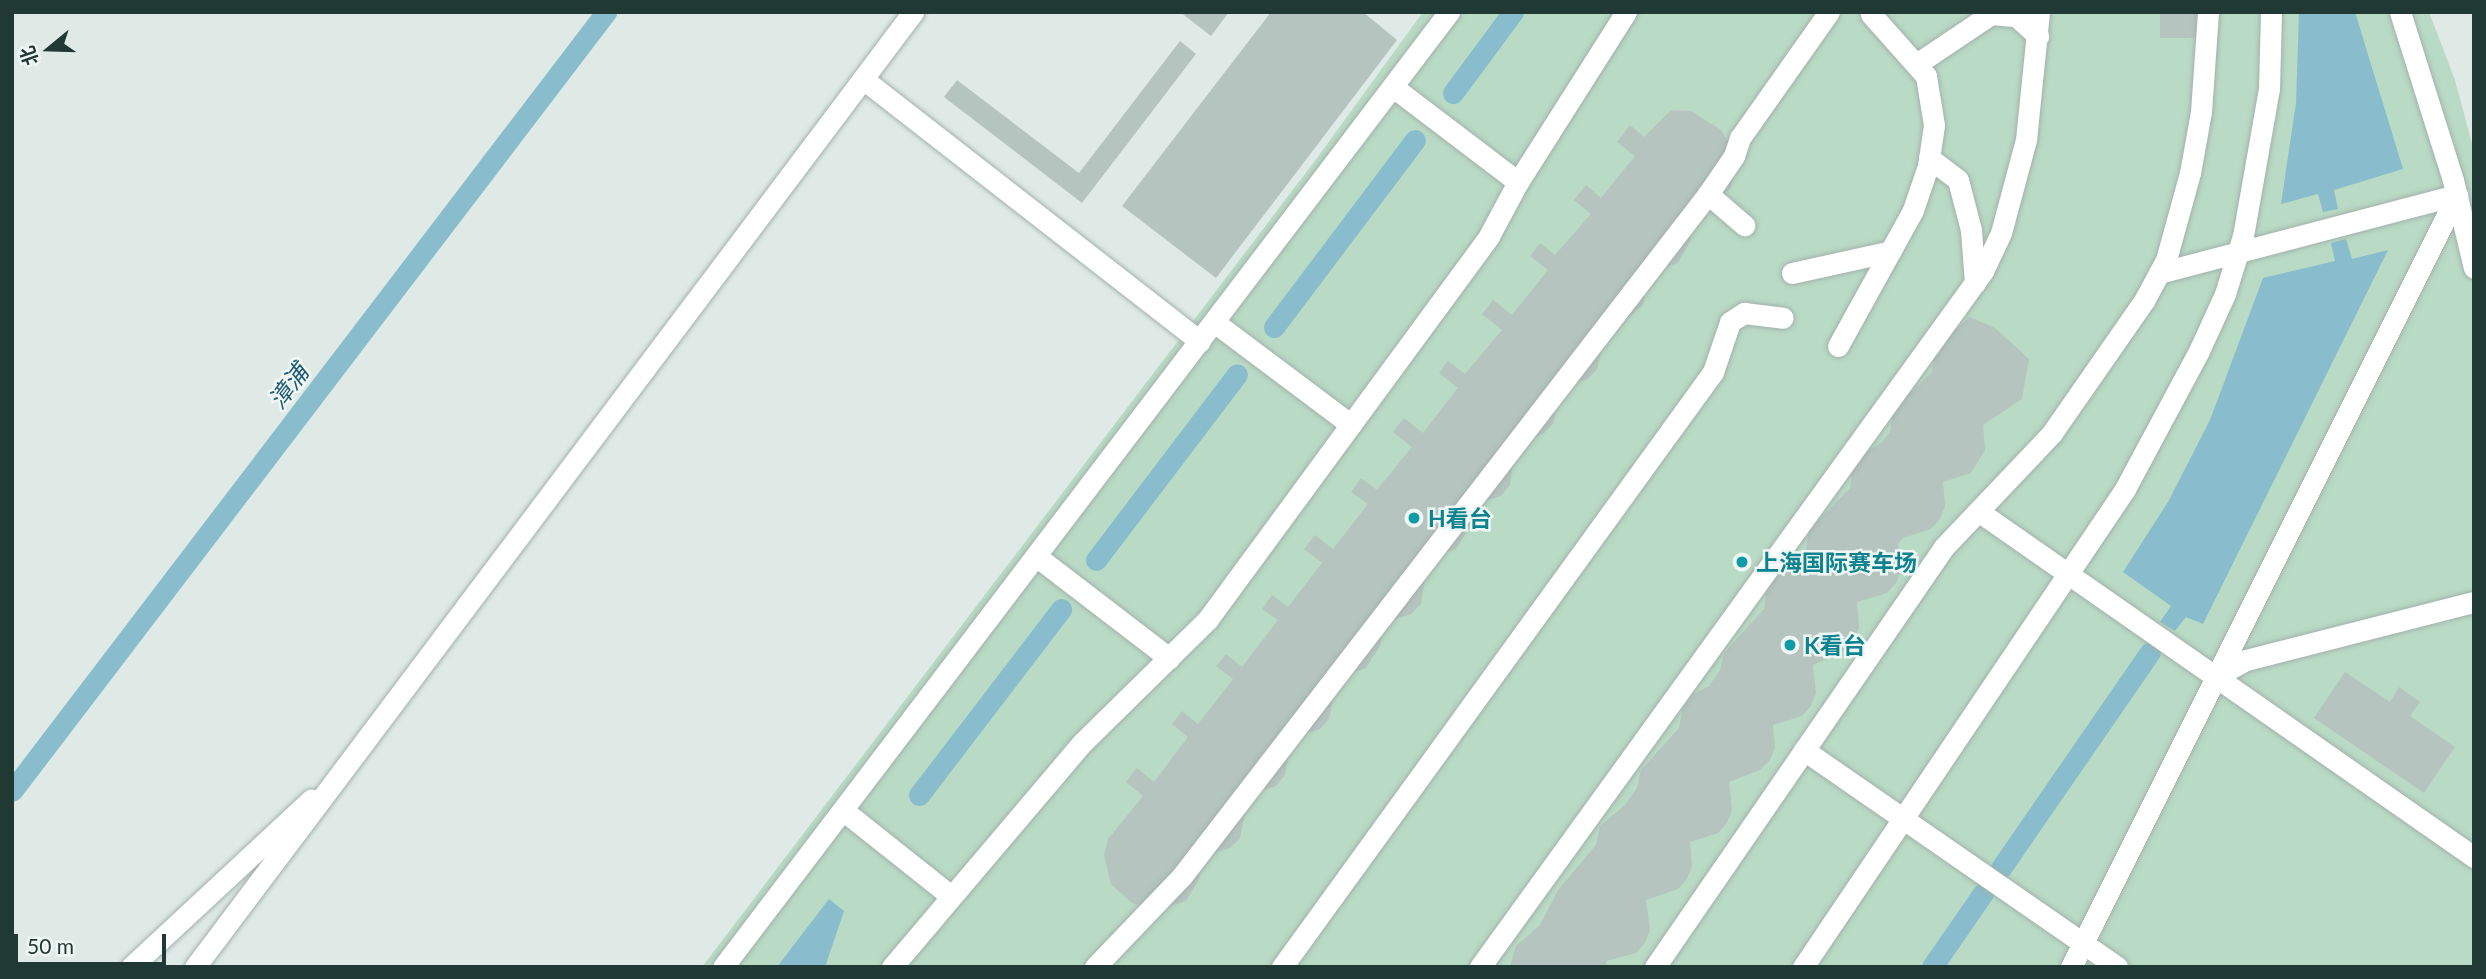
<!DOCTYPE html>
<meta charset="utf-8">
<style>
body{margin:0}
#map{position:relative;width:2486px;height:979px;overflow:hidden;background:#dfeae6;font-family:Lato,"Noto Sans SC",sans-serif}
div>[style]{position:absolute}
.green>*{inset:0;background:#b9dac4}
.water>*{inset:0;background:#89bccc}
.canal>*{height:21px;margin:-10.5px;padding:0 10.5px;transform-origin:10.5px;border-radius:10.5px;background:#89bccc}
.building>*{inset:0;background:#b5c4bf;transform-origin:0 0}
.roads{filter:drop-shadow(0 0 2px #a2b1ad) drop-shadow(0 0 2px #a2b1ad)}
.minor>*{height:21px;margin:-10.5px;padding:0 10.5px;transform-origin:10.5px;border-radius:10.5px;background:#fff}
.dots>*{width:19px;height:19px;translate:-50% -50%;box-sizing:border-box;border:4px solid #eff6f3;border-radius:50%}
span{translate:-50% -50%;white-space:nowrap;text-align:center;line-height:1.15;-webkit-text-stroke:5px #eff6f3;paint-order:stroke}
.culture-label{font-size:23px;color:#0d838f;font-weight:700}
.left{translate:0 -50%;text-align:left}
.water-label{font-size:24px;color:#1f5c71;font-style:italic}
.frame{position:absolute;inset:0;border:14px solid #213934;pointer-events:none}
.north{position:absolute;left:14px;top:14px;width:70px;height:70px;-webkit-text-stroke:5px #eff6f3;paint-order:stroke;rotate:251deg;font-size:19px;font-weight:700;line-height:28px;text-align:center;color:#213934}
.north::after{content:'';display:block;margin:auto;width:24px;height:32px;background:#213934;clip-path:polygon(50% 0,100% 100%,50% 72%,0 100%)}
.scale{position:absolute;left:14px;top:934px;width:152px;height:32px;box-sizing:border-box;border:4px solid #213934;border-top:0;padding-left:9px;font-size:21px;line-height:24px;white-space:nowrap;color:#213934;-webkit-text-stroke:5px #eff6f3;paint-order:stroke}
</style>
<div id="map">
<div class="green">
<i style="clip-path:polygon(1423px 12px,2429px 12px,2455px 80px,2474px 151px,2474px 967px,702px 967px,1317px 158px)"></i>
</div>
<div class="water">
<i style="clip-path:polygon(2299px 12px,2355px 12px,2403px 169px,2334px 190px,2338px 209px,2323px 212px,2318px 194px,2281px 204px,2296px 103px)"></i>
<i style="clip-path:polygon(2346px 239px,2352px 259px,2388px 250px,2203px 624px,2186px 617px,2175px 631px,2160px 622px,2171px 606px,2123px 572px,2168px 502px,2210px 420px,2263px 278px,2335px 261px,2331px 243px)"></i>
<i style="clip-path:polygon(829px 899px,844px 911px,825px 967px,777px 967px)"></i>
</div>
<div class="canal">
<i style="left:1453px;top:93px;width:101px;rotate:-53.5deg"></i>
<i style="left:1274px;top:327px;width:234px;rotate:-53deg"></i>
<i style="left:1096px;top:560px;width:233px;rotate:-52.8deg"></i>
<i style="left:12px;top:791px;width:980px;rotate:-52.67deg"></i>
<i style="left:919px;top:795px;width:234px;rotate:-52.6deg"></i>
<i style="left:2001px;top:868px;width:262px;rotate:-55.4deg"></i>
<i style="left:1932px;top:967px;width:90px;rotate:-55.4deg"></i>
</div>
<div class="building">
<i style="clip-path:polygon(1180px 12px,1229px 12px,1211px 36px)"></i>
<i style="clip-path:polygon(1271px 12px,1363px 12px,1397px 40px,1216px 278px,1122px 206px)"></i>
<i style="left:2160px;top:12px;width:38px;height:26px"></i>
<i style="clip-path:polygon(1180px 41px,1196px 54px,1082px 203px,944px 97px,957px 80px,1079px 173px)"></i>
<i style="clip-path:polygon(1671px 110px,1691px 111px,1721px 130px,1737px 158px,1731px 188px,1692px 223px,1691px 240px,1678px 263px,1650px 272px,1643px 305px,1603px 340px,1597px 369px,1588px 379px,1560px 388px,1553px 424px,1543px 434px,1516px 443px,1510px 485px,1501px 496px,1472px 505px,1470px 526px,1456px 549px,1428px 558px,1421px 604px,1411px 614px,1383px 623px,1380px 646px,1366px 668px,1338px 677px,1329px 719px,1320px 729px,1292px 738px,1285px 775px,1276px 786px,1248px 795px,1240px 838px,1230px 848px,1202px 857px,1199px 879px,1186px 901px,1158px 910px,1132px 903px,1111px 884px,1104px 855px,1108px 839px,1143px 796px,1126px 782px,1137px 768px,1154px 782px,1188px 737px,1172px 724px,1182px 711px,1198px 724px,1233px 679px,1216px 666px,1226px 654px,1242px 667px,1278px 620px,1262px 609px,1272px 595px,1288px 607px,1322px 563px,1304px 549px,1315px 535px,1333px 549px,1368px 504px,1351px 492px,1361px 478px,1377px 490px,1412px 447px,1393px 432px,1404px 418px,1423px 433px,1458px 388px,1439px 373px,1448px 361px,1465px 374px,1502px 330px,1482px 314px,1493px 300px,1512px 315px,1548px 270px,1530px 256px,1540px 243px,1555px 255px,1591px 214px,1574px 200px,1586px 185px,1601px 198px,1635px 156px,1617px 142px,1630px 125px,1644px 137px)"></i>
<i style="clip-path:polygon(1970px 317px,1995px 328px,2029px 359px,2022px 399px,1983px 425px,1985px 450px,1971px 473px,1943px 482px,1945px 506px,1940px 519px,1931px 529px,1903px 538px,1898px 544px,1901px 570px,1896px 583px,1887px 593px,1857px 602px,1859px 627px,1854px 640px,1845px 650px,1813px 665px,1816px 693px,1811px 706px,1802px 716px,1773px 725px,1775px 748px,1770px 760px,1760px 770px,1729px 782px,1732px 810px,1727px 823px,1718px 833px,1690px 842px,1692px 866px,1687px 879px,1678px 889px,1646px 900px,1650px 930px,1645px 943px,1636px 953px,1606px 961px,1607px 967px,1510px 967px,1516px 946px,1540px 925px,1558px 890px,1596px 845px,1600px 826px,1625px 805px,1637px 788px,1641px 770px,1679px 728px,1683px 708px,1692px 695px,1709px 686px,1720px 670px,1724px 653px,1764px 609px,1767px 587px,1777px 575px,1795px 565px,1806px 550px,1809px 530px,1850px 488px,1853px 466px,1862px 454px,1881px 443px,1890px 432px,1893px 410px,1932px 372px,1935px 346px)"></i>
<i style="clip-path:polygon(2345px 672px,2390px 702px,2399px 687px,2420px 702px,2410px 716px,2455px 747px,2424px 793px,2314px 718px)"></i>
</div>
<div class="roads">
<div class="minor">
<i style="left:2400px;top:12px;width:176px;rotate:72.5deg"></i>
<i style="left:2453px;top:180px;width:90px;rotate:76.6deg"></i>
<i style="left:1918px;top:63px;width:88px;rotate:-33.9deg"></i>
<i style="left:1991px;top:14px;width:25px;rotate:5deg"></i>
<i style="left:2016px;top:16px;width:30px;rotate:42deg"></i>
<i style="left:863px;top:79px;width:427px;rotate:37.9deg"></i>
<i style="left:1393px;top:87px;width:157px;rotate:37.2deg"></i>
<i style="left:1929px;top:158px;width:36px;rotate:37deg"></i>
<i style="left:1958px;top:180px;width:52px;rotate:75.4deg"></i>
<i style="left:1971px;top:230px;width:53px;rotate:85.7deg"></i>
<i style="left:1708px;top:194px;width:48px;rotate:40.7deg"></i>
<i style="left:1792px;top:273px;width:101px;rotate:-12.5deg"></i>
<i style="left:2159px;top:273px;width:308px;rotate:-14.7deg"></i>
<i style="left:1214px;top:322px;width:171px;rotate:36.9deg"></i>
<i style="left:1838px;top:346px;width:155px;rotate:-61.1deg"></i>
<i style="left:1913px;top:210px;width:46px;rotate:-71.2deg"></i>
<i style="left:1928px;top:166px;width:41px;rotate:-81.7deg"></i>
<i style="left:1934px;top:125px;width:50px;rotate:-99.3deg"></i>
<i style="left:1926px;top:76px;width:83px;rotate:-131.6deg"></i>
<i style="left:1978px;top:511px;width:605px;rotate:34.9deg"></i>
<i style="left:1036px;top:556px;width:168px;rotate:37.5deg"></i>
<i style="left:2215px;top:677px;width:35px;rotate:-29deg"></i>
<i style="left:2246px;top:660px;width:235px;rotate:-14.3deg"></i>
<i style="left:1804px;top:750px;width:381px;rotate:34.7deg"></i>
<i style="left:844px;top:811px;width:137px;rotate:38.5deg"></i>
<i style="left:131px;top:967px;width:246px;rotate:-42.9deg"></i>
<i style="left:195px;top:967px;width:1195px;rotate:-53.06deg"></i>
<i style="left:723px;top:967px;width:1200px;rotate:-52.76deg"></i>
<i style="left:892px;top:967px;width:294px;rotate:-49.7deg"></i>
<i style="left:1082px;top:743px;width:177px;rotate:-44.5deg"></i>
<i style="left:1208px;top:619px;width:475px;rotate:-53.7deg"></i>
<i style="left:1489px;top:236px;width:61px;rotate:-61.8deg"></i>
<i style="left:1518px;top:182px;width:201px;rotate:-57.6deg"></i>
<i style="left:1095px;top:967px;width:126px;rotate:-46.3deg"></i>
<i style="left:1182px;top:876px;width:861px;rotate:-52.36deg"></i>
<i style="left:1708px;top:194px;width:46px;rotate:-55.6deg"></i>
<i style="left:1734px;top:156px;width:19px;rotate:-72deg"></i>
<i style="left:1740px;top:138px;width:154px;rotate:-54.8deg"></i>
<i style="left:1282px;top:967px;width:735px;rotate:-54.08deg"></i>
<i style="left:1713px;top:372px;width:53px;rotate:-71.2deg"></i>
<i style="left:1730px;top:322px;width:17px;rotate:-33deg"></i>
<i style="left:1744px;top:313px;width:39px;rotate:7deg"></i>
<i style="left:1480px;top:967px;width:859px;rotate:-54.14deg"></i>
<i style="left:1983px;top:271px;width:42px;rotate:-64.7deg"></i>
<i style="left:2001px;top:233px;width:96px;rotate:-75deg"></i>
<i style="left:2026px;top:140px;width:129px;rotate:-84.2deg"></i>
<i style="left:1655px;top:967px;width:510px;rotate:-55.47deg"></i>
<i style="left:1944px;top:547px;width:157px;rotate:-46.5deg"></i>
<i style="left:2052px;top:433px;width:163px;rotate:-55.2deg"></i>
<i style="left:2145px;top:299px;width:44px;rotate:-61.7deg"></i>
<i style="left:2166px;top:260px;width:90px;rotate:-74.6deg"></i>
<i style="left:2190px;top:173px;width:62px;rotate:-79.8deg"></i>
<i style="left:2201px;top:112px;width:100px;rotate:-86deg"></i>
<i style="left:1803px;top:967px;width:576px;rotate:-56.03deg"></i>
<i style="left:2125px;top:489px;width:154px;rotate:-61.8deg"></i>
<i style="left:2198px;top:353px;width:65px;rotate:-65.4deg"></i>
<i style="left:2225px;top:294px;width:61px;rotate:-72.8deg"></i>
<i style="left:2243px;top:236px;width:149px;rotate:-80deg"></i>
<i style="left:2269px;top:89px;width:77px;rotate:-88.5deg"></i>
<i style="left:2071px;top:967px;width:863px;rotate:-63.43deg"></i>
</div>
</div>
<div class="dots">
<i style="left:1414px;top:518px;background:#0f9aa8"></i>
<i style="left:1742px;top:562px;background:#0f9aa8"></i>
<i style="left:1790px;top:645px;background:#0f9aa8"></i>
</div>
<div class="culture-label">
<span class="left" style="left:1428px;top:518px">H看台</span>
<span class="left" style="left:1756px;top:562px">上海国际赛车场</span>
<span class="left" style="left:1804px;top:645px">K看台</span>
</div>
<div class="water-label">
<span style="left:288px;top:386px;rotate:-53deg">漳浦</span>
</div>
<div class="frame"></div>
<div class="north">北</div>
<div class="scale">50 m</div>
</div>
